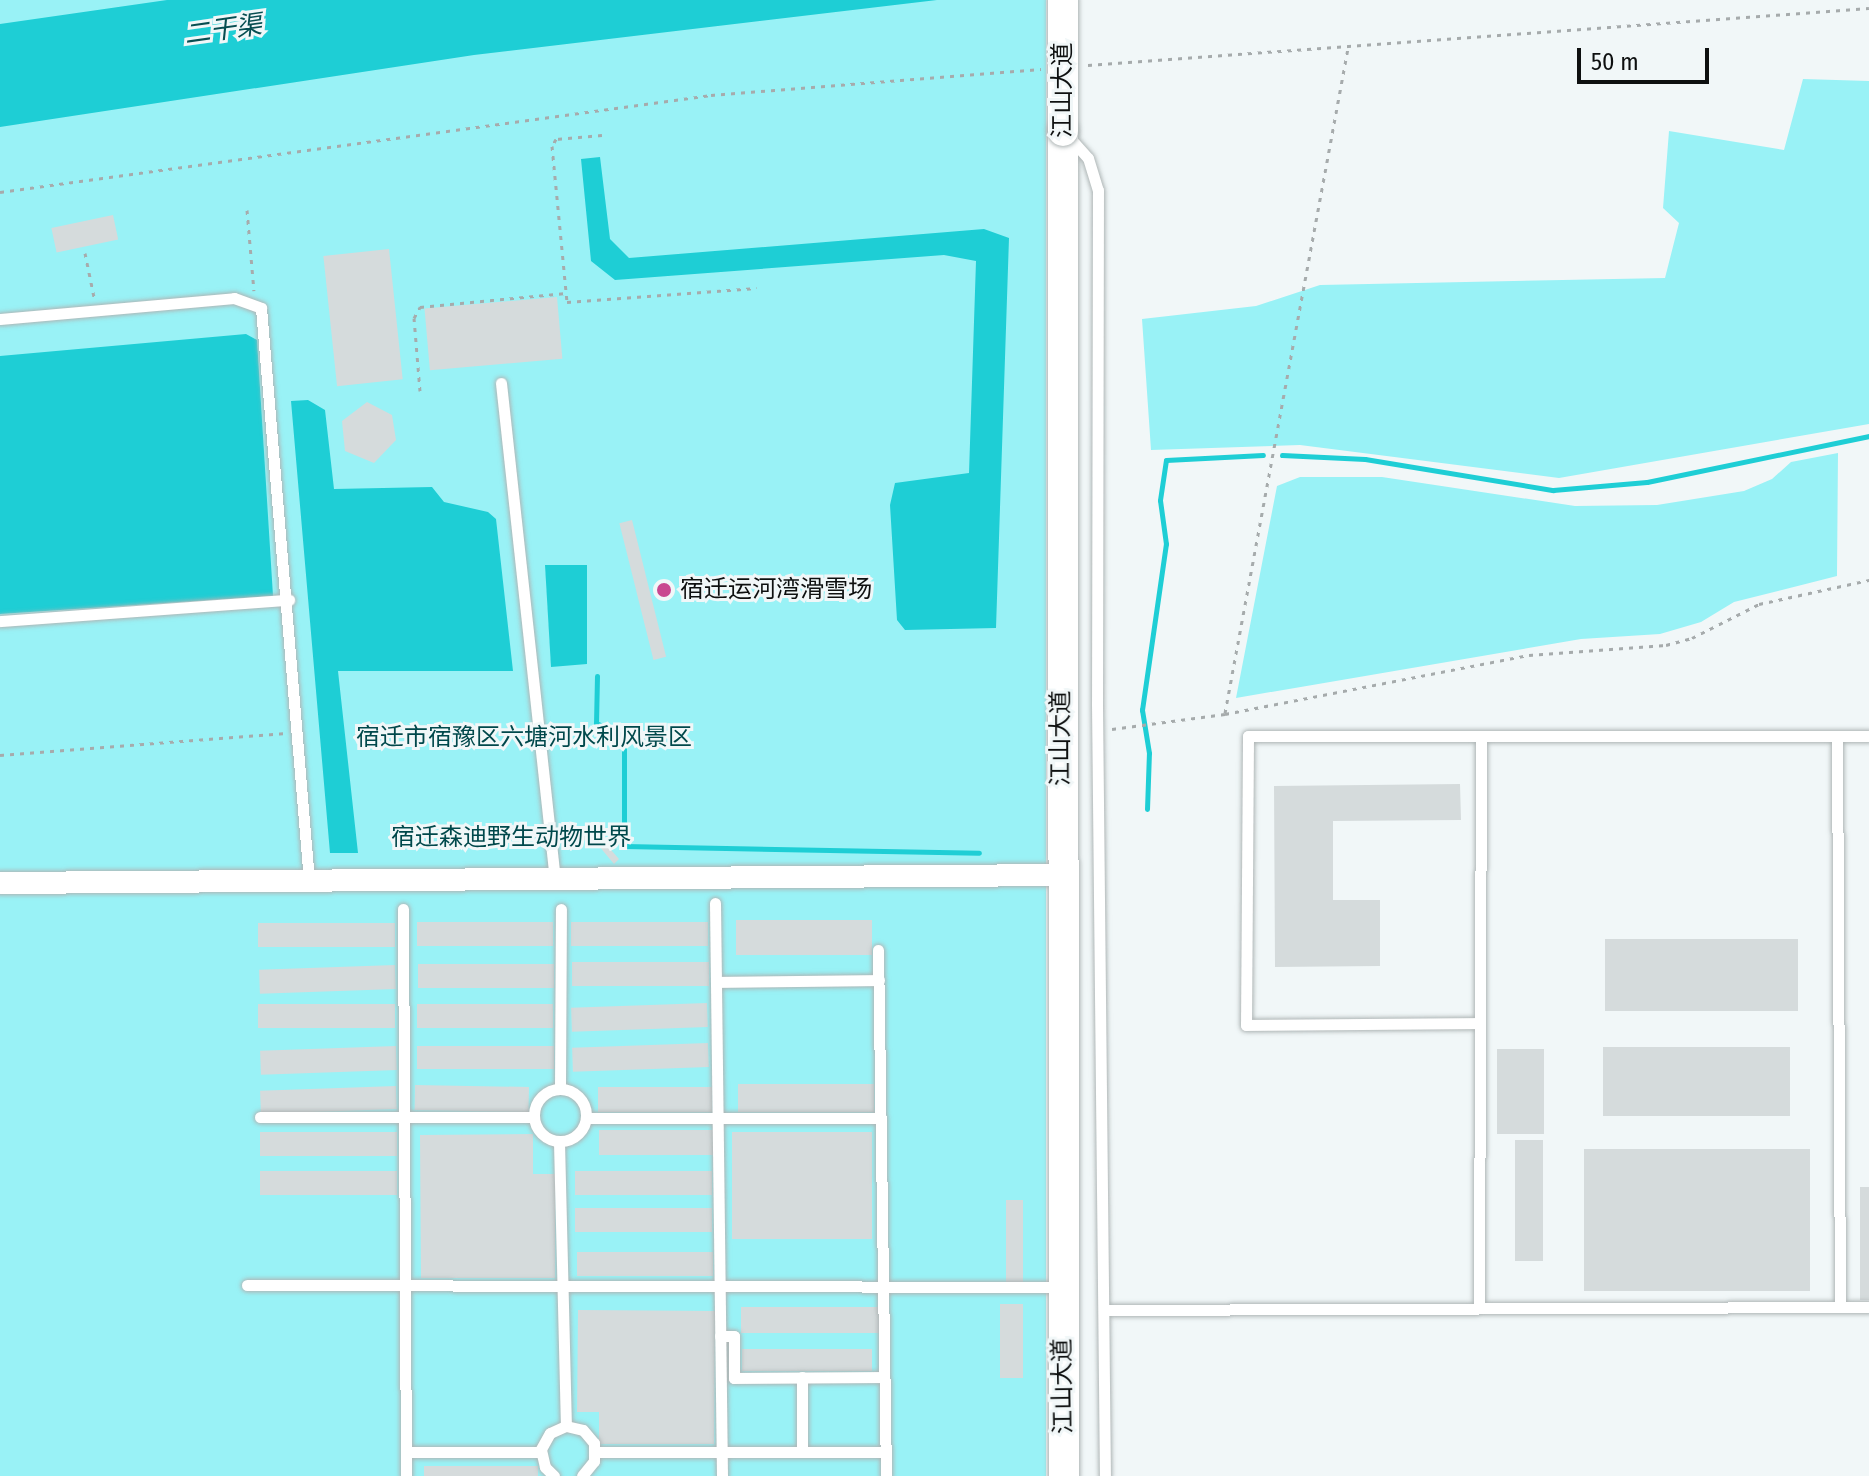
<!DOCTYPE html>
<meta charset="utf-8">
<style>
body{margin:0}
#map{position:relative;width:1869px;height:1476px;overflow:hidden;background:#f1f7f8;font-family:"Fira Sans Condensed","Noto Sans SC",sans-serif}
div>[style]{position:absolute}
.green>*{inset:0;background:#99f2f6;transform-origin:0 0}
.water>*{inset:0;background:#1eced5}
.stream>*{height:5px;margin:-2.5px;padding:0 2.5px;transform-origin:2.5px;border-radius:2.5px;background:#1eced5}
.building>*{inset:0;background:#d5dbdc;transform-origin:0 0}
.path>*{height:3px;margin-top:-1.5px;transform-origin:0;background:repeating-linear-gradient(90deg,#a6abac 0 4px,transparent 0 10px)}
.roads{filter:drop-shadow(0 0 2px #afb6b6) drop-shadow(0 0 2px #afb6b6)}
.service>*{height:11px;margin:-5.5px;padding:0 5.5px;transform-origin:5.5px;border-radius:5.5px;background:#fff}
.service>.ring{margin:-5.5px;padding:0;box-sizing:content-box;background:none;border:11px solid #fff;border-radius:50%}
.minor>*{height:22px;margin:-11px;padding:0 11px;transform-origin:11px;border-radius:11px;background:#fff}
.secondary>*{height:30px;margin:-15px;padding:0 15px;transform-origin:15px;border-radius:15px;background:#fff}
.bridges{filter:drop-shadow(0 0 2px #afb6b6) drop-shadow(0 0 2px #afb6b6)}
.secondary-bridge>*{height:30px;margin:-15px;padding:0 15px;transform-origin:15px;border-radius:15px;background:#fff}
.dots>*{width:22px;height:22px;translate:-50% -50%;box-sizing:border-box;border:4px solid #f1f7f8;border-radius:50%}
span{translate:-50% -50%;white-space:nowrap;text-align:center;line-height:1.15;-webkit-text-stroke:6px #f1f7f8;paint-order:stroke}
.street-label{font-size:24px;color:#0e1010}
.poi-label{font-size:24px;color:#0e1010}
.left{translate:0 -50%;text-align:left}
.park-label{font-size:24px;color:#00484b}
.water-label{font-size:26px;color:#074e51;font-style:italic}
.scale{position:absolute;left:1577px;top:48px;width:132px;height:36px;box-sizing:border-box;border:4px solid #0e1010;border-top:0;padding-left:10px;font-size:24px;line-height:28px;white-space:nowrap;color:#0e1010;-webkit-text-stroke:6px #f1f7f8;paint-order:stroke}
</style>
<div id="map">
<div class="green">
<i style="left:0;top:0;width:1046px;height:1476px"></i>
<i style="clip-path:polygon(1803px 79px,1869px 81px,1869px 424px,1559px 478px,1300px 445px,1151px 450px,1142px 319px,1256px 306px,1320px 285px,1665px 278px,1679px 223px,1663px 208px,1669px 131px,1784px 150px)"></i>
<i style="clip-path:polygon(1838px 453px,1837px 576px,1734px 602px,1701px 622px,1660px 634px,1581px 639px,1236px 698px,1277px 486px,1300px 477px,1382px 477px,1575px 506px,1657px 505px,1744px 491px,1772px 479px,1791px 462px)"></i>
</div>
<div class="water">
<i style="clip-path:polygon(167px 0,937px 0,474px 55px,0 127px,0 24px)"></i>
<i style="clip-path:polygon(600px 157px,610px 239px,629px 258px,984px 229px,1009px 238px,996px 628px,905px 630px,897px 620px,890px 505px,895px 483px,969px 473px,976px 261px,944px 255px,615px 280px,591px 261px,581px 159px)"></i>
<i style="clip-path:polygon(246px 334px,257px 340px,273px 596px,0 614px,0 356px)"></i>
<i style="clip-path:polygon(308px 400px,325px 410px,334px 489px,432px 487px,444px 502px,488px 512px,496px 519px,513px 671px,338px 671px,358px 853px,330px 853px,291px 401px)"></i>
<i style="clip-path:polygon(545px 565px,587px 565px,587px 664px,551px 667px)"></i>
</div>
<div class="stream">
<i style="left:1282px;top:455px;width:83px;rotate:2.8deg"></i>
<i style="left:1365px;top:459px;width:191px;rotate:9.4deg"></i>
<i style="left:1553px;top:490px;width:94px;rotate:-4.9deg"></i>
<i style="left:1647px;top:482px;width:227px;rotate:-11.7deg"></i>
<i style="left:597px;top:676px;width:47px;rotate:91.2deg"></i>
<i style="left:596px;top:723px;width:31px;rotate:25deg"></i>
<i style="left:624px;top:736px;width:110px;rotate:90deg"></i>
<i style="left:624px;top:846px;width:355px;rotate:1.1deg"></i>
<i style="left:1147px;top:809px;width:56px;rotate:-88deg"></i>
<i style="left:1149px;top:753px;width:44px;rotate:-99.2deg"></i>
<i style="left:1142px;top:710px;width:168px;rotate:-81.8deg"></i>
<i style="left:1166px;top:544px;width:44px;rotate:-97.8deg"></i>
<i style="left:1160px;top:500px;width:40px;rotate:-81.5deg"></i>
<i style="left:1166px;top:460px;width:97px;rotate:-3deg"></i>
</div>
<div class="building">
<i style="left:113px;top:215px;width:25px;height:63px;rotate:78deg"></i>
<i style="left:389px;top:249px;width:131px;height:66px;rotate:84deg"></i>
<i style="left:557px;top:297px;width:62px;height:133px;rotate:85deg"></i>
<i style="clip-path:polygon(367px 402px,392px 415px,396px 440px,374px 463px,345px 451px,342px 421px)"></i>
<i style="left:632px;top:520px;width:141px;height:13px;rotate:76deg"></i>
<i style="clip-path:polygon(1460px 784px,1461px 820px,1333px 821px,1333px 900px,1380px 900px,1380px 966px,1275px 967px,1274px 786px)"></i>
<i style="clip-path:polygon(597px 834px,619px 859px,614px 864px,594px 840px,565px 841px,565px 835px)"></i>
<i style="left:736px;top:920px;width:136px;height:35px"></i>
<i style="left:553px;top:922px;width:24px;height:136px;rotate:90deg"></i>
<i style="left:708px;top:922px;width:24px;height:137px;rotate:90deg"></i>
<i style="left:395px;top:923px;width:24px;height:137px;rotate:90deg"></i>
<i style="left:1605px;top:939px;width:193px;height:72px"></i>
<i style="left:709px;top:962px;width:24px;height:137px;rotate:90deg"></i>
<i style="left:554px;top:964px;width:24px;height:136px;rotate:90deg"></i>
<i style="left:395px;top:965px;width:24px;height:136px;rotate:88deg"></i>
<i style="left:707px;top:1003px;width:24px;height:136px;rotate:88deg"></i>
<i style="left:395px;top:1004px;width:24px;height:137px;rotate:90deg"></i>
<i style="left:553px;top:1004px;width:24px;height:136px;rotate:90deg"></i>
<i style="left:708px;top:1043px;width:24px;height:136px;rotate:88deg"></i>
<i style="left:396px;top:1046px;width:24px;height:136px;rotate:88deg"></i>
<i style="left:554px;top:1046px;width:23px;height:137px;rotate:90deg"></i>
<i style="left:1603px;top:1047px;width:187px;height:69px"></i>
<i style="left:1544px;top:1049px;width:85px;height:47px;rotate:90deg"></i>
<i style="left:738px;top:1084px;width:136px;height:28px"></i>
<i style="left:415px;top:1085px;width:114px;height:25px;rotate:1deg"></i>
<i style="left:396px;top:1086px;width:23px;height:136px;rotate:88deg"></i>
<i style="left:598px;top:1087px;width:114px;height:25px"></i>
<i style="left:599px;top:1130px;width:114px;height:25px"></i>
<i style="left:397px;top:1132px;width:24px;height:137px;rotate:90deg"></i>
<i style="left:732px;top:1132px;width:140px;height:107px"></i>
<i style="clip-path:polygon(533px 1134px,533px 1174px,555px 1174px,555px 1278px,421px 1278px,420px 1135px)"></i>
<i style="left:1515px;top:1140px;width:28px;height:121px"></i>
<i style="left:1584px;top:1149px;width:226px;height:142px"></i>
<i style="left:397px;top:1171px;width:24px;height:137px;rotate:90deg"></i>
<i style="left:712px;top:1171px;width:24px;height:137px;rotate:90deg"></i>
<i style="left:1860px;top:1187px;width:9px;height:113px"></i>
<i style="left:1006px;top:1200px;width:17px;height:82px"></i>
<i style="left:712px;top:1208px;width:24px;height:137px;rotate:90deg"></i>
<i style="left:713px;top:1252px;width:24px;height:136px;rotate:90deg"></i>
<i style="left:1000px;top:1304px;width:23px;height:74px"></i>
<i style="left:741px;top:1307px;width:138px;height:26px"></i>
<i style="clip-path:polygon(578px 1310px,715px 1311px,714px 1444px,599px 1444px,599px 1412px,577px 1412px)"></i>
<i style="left:742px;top:1349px;width:130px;height:22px"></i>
<i style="left:424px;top:1466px;width:114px;height:10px"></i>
</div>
<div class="path">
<i style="left:1088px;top:65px;width:783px;rotate:-4.17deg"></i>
<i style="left:602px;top:135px;width:46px;rotate:175deg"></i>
<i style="left:556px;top:139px;width:8px;rotate:120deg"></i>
<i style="left:552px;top:146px;width:157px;rotate:84.5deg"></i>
<i style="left:567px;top:302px;width:190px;rotate:-4.2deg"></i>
<i style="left:0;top:192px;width:718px;rotate:-7.77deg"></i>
<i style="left:711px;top:95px;width:331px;rotate:-4.5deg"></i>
<i style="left:247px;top:210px;width:81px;rotate:85.1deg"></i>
<i style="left:85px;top:253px;width:45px;rotate:78.4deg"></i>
<i style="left:420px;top:391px;width:73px;rotate:-94.7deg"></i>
<i style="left:414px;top:318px;width:13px;rotate:-61deg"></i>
<i style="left:420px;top:307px;width:147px;rotate:-5.5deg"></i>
<i style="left:1225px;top:713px;width:676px;rotate:-79.52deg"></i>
<i style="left:1112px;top:729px;width:114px;rotate:-7.6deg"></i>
<i style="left:1225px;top:714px;width:310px;rotate:-11deg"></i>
<i style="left:1529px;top:655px;width:137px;rotate:-4.2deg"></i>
<i style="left:1666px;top:645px;width:27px;rotate:-15deg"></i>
<i style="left:1692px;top:638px;width:75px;rotate:-26.9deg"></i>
<i style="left:1759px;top:604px;width:113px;rotate:-12.3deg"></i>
<i style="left:0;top:755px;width:284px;rotate:-4.4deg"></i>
</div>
<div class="roads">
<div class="service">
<i style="left:1069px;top:137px;width:28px;rotate:48deg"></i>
<i style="left:1088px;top:158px;width:34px;rotate:73deg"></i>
<i style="left:1098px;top:190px;width:514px;rotate:90.11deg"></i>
<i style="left:1097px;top:704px;width:772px;rotate:89.41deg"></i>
<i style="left:0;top:319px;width:235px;rotate:-5.1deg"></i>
<i style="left:234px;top:298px;width:29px;rotate:20deg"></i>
<i style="left:261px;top:308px;width:575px;rotate:85.21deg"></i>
<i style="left:501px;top:383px;width:500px;rotate:83.8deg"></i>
<i style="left:0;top:621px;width:290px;rotate:-4.2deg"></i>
<i style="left:1837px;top:736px;width:571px;rotate:89.7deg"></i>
<i style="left:715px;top:903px;width:573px;rotate:89.3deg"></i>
<i style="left:403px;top:909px;width:567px;rotate:89.7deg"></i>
<i style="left:878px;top:950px;width:526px;rotate:89.13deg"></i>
<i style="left:716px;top:982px;width:163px;rotate:-0.7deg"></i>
<i style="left:1480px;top:1023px;width:234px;rotate:179.5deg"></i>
<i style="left:1246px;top:1025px;width:289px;rotate:-89.6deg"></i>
<i style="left:1248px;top:736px;width:621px"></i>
<i class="ring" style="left:534px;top:1089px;width:41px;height:41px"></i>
<i style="left:560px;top:1089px;width:180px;rotate:-89.7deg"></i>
<i style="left:260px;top:1117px;width:274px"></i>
<i style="left:586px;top:1118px;width:295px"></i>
<i style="left:559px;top:1142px;width:284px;rotate:88.6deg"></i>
<i style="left:247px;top:1285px;width:814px;rotate:0.14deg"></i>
<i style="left:1479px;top:1308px;width:572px;rotate:-89.8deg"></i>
<i style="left:1106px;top:1310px;width:763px;rotate:-0.23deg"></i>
<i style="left:720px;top:1336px;width:14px"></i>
<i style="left:734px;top:1336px;width:42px;rotate:90deg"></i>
<i style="left:734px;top:1378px;width:150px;rotate:-0.4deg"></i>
<i style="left:802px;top:1377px;width:75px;rotate:90deg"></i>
<i style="left:406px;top:1452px;width:135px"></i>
<i style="left:596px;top:1452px;width:289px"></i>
<i style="left:554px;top:1476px;width:13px;rotate:-135deg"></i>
<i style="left:545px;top:1467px;width:18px;rotate:-103deg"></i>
<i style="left:541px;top:1449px;width:18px;rotate:-61deg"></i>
<i style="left:550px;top:1433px;width:17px;rotate:-24deg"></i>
<i style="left:566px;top:1426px;width:17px;rotate:13deg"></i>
<i style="left:583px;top:1430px;width:17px;rotate:50deg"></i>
<i style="left:594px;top:1443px;width:18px;rotate:90deg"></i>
<i style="left:594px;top:1461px;width:19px;rotate:129deg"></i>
</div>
<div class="minor">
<i style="left:0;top:883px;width:1060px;rotate:-0.43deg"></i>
</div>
<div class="secondary">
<i style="left:1063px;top:131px;width:1345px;rotate:89.96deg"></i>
</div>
</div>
<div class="bridges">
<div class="secondary-bridge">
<i style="left:1063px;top:0;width:131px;rotate:90deg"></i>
</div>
</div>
<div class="dots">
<i style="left:664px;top:590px;background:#c94890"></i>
</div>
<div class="street-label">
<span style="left:1063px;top:90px;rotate:-90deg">江山大道</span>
<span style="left:1061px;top:738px;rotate:-90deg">江山大道</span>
<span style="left:1063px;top:1386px;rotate:-91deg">江山大道</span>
</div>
<div class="poi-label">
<span class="left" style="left:680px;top:590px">宿迁运河湾滑雪场</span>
</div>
<div class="park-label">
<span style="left:524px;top:738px">宿迁市宿豫区六塘河水利风景区</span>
<span style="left:511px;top:838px">宿迁森迪野生动物世界</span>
</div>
<div class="water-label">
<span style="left:223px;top:30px;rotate:-8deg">二干渠</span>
</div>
<div class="scale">50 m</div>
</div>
